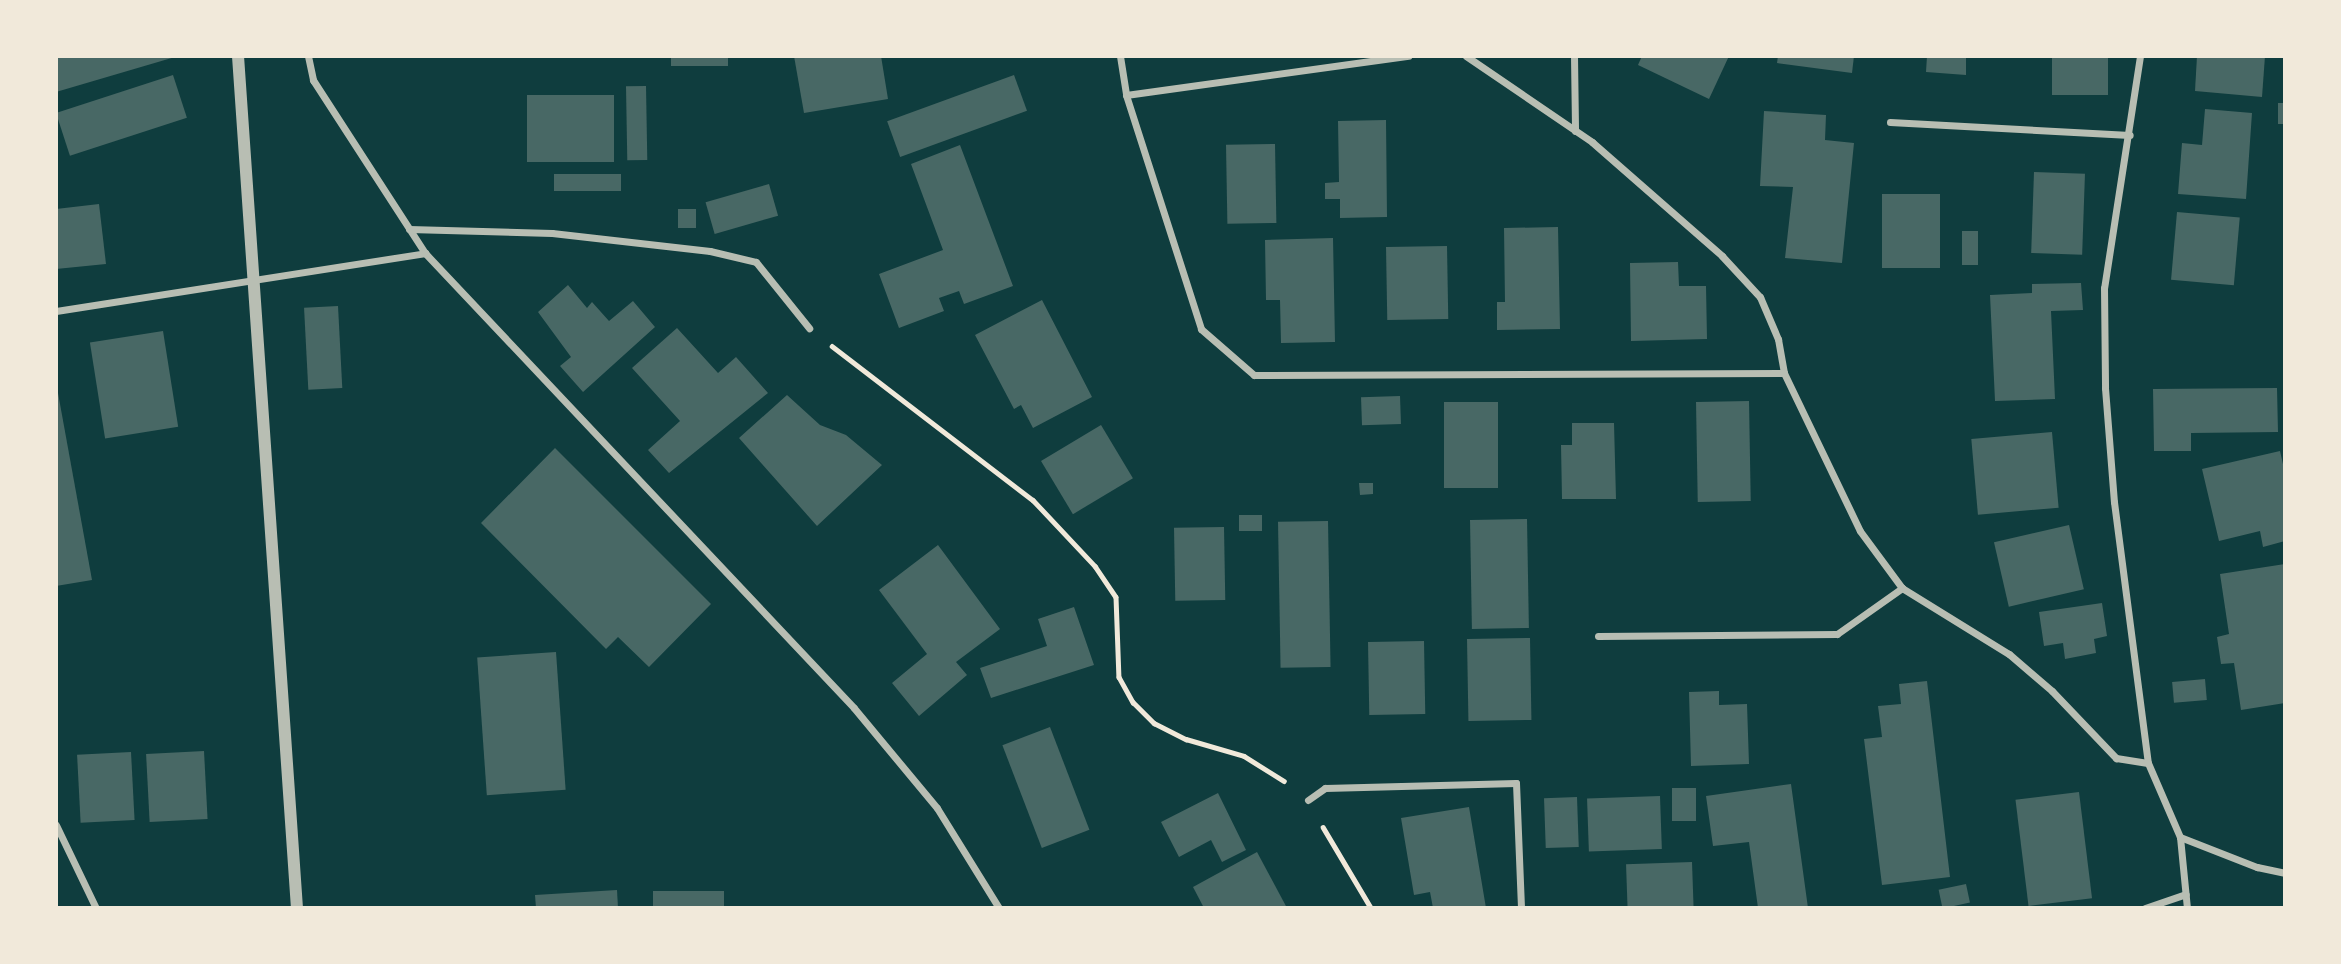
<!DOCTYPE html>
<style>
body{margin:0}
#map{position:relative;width:2341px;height:964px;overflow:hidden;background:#0f3d3e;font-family:Quicksand,sans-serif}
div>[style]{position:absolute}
.building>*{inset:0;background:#486865;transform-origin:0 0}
.path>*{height:4.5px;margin:-2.25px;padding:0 2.25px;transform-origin:2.25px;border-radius:2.25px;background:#f1e9da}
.minor>*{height:7px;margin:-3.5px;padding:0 3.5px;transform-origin:3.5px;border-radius:3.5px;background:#b8beb3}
.tertiary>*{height:12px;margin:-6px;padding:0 6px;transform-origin:6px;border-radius:6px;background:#b8beb3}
span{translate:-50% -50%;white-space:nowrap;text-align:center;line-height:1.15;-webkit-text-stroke:5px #f1e9da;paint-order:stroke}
.frame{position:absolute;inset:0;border:58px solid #f1e9da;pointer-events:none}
</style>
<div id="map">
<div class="building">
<i style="clip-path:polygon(56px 56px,175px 56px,175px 57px,56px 92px)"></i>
<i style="left:671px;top:56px;width:57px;height:10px"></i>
<i style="clip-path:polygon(794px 56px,881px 56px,888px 99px,804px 113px)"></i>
<i style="clip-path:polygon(1642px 56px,1729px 56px,1709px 99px,1638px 65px)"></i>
<i style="clip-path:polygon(1778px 56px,1854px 56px,1852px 73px,1777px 63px)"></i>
<i style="clip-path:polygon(1927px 56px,1966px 56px,1966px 75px,1926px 72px)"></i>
<i style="left:2052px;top:56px;width:56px;height:39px"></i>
<i style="clip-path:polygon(2197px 56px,2265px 56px,2262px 97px,2195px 91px)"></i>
<i style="left:173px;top:75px;width:45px;height:123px;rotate:72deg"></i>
<i style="left:1014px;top:75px;width:38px;height:135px;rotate:70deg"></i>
<i style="left:646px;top:86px;width:74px;height:20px;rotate:89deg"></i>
<i style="left:527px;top:95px;width:87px;height:67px"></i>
<i style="left:2278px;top:103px;width:7px;height:21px"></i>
<i style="clip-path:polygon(2205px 109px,2252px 113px,2246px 199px,2178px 194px,2182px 143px,2202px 145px)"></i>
<i style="clip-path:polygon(1764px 111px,1826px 115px,1825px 140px,1854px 143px,1842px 263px,1785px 258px,1793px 187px,1760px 186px)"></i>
<i style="clip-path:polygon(1386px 120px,1387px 217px,1340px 218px,1340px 199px,1325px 199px,1325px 183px,1339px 182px,1338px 121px)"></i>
<i style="left:1275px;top:144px;width:79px;height:49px;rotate:89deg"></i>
<i style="clip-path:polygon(960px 145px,1013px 286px,964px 304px,959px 291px,939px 298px,944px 311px,899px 328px,879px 274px,943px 250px,911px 164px)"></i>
<i style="left:2034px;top:172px;width:51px;height:81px;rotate:2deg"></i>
<i style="left:554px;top:174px;width:67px;height:17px"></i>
<i style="left:769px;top:184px;width:33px;height:66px;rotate:74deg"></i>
<i style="left:1940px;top:194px;width:74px;height:58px;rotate:90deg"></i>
<i style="clip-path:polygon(99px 204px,106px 264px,56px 269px,56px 209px)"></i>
<i style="left:678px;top:209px;width:18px;height:19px"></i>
<i style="left:2177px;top:212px;width:63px;height:68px;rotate:5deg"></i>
<i style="clip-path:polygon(1558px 227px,1560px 329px,1497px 330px,1497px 302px,1505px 302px,1504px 228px)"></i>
<i style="left:1978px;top:231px;width:34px;height:16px;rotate:90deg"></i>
<i style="clip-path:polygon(1333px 238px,1335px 342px,1281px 343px,1280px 300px,1266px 300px,1265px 240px)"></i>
<i style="left:1447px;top:246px;width:73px;height:61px;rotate:89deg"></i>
<i style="clip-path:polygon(1678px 262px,1679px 286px,1706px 286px,1707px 339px,1631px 341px,1630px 263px)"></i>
<i style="clip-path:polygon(2081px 283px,2083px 310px,2051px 311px,2055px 399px,1995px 401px,1990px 295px,2032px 293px,2032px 284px)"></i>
<i style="clip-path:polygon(568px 285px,587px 308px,592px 302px,609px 321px,633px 301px,655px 327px,583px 392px,560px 366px,571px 357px,538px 312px)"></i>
<i style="clip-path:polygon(1042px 300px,1092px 397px,1033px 428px,1021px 405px,1014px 409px,975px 335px)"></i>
<i style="left:338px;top:306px;width:82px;height:34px;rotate:87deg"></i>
<i style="clip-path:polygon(677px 328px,718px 373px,736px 357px,768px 393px,669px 473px,648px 450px,680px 421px,632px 368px)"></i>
<i style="left:163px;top:331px;width:97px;height:74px;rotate:81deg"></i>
<i style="clip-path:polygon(56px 382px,92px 580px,56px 586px)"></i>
<i style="clip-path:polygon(2277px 388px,2278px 432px,2191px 433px,2191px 451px,2154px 451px,2153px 389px)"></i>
<i style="clip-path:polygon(787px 395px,820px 425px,846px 435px,882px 465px,817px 526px,739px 438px)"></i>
<i style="left:1400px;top:396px;width:28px;height:39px;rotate:88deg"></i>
<i style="left:1749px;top:401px;width:100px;height:53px;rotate:89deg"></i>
<i style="left:1444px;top:402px;width:54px;height:86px"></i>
<i style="clip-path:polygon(1572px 423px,1614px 423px,1616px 499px,1562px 499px,1561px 445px,1572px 445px)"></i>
<i style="left:1101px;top:425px;width:62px;height:70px;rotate:59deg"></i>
<i style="left:2052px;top:432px;width:76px;height:81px;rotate:85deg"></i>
<i style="clip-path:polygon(555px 448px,711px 604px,649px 667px,618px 637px,606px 649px,481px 523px)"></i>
<i style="clip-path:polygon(2280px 451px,2285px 473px,2285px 541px,2263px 547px,2260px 531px,2219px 541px,2202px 469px)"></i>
<i style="clip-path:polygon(1359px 483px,1373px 483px,1373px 494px,1360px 495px)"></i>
<i style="left:1262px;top:515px;width:16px;height:23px;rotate:90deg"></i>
<i style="left:1527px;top:519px;width:109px;height:57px;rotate:89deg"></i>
<i style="left:1328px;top:521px;width:146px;height:50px;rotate:89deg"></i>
<i style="left:2069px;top:525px;width:66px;height:77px;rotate:77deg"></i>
<i style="left:1224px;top:527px;width:73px;height:50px;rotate:89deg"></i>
<i style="clip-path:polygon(938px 545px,1000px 629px,956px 662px,967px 675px,919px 716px,892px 683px,927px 654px,879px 590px)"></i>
<i style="clip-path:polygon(2285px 564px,2285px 703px,2241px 710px,2234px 663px,2221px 664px,2217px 637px,2229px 634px,2220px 574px)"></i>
<i style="clip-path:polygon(2102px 603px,2107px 636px,2094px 639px,2096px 653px,2065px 659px,2063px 643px,2044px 646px,2039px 612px)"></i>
<i style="clip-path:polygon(1074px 607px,1094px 665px,991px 698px,980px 668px,1047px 646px,1038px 619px)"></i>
<i style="left:1530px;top:638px;width:82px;height:63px;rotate:89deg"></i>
<i style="left:1424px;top:641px;width:73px;height:56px;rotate:89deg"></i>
<i style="left:556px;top:652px;width:138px;height:79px;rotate:86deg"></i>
<i style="left:2205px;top:679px;width:21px;height:33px;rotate:85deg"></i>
<i style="clip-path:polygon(1927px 681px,1950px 877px,1882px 885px,1864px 739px,1882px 737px,1878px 706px,1901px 704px,1899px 684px)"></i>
<i style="clip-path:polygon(1719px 691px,1719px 705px,1747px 704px,1749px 764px,1691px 766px,1689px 692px)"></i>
<i style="left:1050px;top:727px;width:110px;height:51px;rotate:69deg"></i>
<i style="left:204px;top:751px;width:68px;height:58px;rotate:87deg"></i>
<i style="left:131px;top:752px;width:68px;height:54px;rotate:87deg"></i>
<i style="clip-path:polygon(1791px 784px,1808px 908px,1758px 908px,1749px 842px,1713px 846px,1706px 796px)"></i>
<i style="left:1672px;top:788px;width:24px;height:33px"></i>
<i style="left:2079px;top:792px;width:107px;height:64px;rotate:83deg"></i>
<i style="clip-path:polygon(1218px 793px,1246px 850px,1222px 862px,1211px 840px,1179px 857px,1161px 822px)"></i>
<i style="left:1660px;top:796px;width:53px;height:73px;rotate:88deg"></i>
<i style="left:1577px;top:797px;width:50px;height:33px;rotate:88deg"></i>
<i style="clip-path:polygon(1469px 807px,1486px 908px,1433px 908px,1430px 892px,1414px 895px,1401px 818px)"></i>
<i style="clip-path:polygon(1257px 852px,1287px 908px,1204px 908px,1193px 887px)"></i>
<i style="left:1692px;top:862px;width:46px;height:66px;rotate:88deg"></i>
<i style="left:1966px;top:884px;width:19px;height:28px;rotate:78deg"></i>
<i style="clip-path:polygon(617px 890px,618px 908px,536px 908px,535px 895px)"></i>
<i style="left:724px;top:891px;width:17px;height:71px;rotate:90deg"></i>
</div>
<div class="path">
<i style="left:832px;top:346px;width:253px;rotate:37.5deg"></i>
<i style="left:1033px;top:500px;width:91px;rotate:46.8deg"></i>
<i style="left:1095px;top:566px;width:37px;rotate:56deg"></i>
<i style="left:1116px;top:597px;width:80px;rotate:87.9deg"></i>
<i style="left:1119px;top:677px;width:29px;rotate:61deg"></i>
<i style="left:1133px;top:702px;width:30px;rotate:45deg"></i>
<i style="left:1154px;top:723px;width:36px;rotate:27deg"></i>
<i style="left:1186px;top:739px;width:60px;rotate:16.3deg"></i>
<i style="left:1244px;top:756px;width:47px;rotate:32deg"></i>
<i style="left:1323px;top:827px;width:94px;rotate:59.3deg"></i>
</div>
<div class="minor">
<i style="left:308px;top:56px;width:25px;rotate:78deg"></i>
<i style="left:313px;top:80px;width:206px;rotate:57.1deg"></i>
<i style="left:1120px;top:56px;width:39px;rotate:81deg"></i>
<i style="left:1126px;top:95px;width:285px;rotate:-7.9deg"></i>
<i style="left:1466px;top:56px;width:153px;rotate:34.3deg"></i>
<i style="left:1592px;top:142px;width:173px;rotate:41.2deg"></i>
<i style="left:1722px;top:256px;width:56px;rotate:47.2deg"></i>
<i style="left:1760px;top:297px;width:46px;rotate:66.8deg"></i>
<i style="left:1778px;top:339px;width:35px;rotate:80deg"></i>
<i style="left:1784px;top:373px;width:175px;rotate:64.3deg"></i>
<i style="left:1860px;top:531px;width:71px;rotate:53.6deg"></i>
<i style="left:1902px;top:588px;width:126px;rotate:31.7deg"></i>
<i style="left:2009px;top:654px;width:57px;rotate:40.7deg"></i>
<i style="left:2052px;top:691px;width:93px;rotate:46.3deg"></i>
<i style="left:2116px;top:758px;width:32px;rotate:9deg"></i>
<i style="left:1574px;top:56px;width:75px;rotate:89.2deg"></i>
<i style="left:2140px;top:56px;width:235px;rotate:98.8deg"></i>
<i style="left:2104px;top:288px;width:100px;rotate:89.4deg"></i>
<i style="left:2105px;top:388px;width:114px;rotate:85.5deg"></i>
<i style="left:2114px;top:502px;width:263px;rotate:82.6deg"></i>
<i style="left:2148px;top:763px;width:81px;rotate:66.6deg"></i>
<i style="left:2180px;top:837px;width:71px;rotate:84.4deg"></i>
<i style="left:1126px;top:95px;width:246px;rotate:72.2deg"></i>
<i style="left:1201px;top:329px;width:70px;rotate:41deg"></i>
<i style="left:1254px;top:375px;width:530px;rotate:-0.22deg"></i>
<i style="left:1890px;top:122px;width:240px;rotate:3.1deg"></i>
<i style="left:409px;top:229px;width:143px;rotate:1.6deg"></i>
<i style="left:552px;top:233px;width:159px;rotate:6.5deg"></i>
<i style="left:710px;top:251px;width:47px;rotate:13.4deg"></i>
<i style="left:756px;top:262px;width:85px;rotate:51.2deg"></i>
<i style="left:56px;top:311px;width:374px;rotate:-8.9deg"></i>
<i style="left:425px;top:253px;width:625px;rotate:46.68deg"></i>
<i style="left:854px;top:708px;width:130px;rotate:50.3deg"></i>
<i style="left:937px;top:808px;width:118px;rotate:58.2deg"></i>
<i style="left:1598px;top:636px;width:239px;rotate:-0.5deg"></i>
<i style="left:1837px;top:634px;width:80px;rotate:-35.3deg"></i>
<i style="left:1308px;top:800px;width:21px;rotate:-35deg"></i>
<i style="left:1325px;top:788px;width:191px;rotate:-1.5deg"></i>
<i style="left:1516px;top:783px;width:125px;rotate:87.7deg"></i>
<i style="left:56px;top:825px;width:92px;rotate:64.3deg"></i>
<i style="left:2180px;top:837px;width:83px;rotate:21.3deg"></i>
<i style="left:2257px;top:867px;width:29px;rotate:12deg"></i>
<i style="left:2145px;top:908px;width:43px;rotate:-18.9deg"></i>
</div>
<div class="tertiary">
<i style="left:238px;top:56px;width:854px;rotate:86.04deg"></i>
</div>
<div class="frame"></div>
</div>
